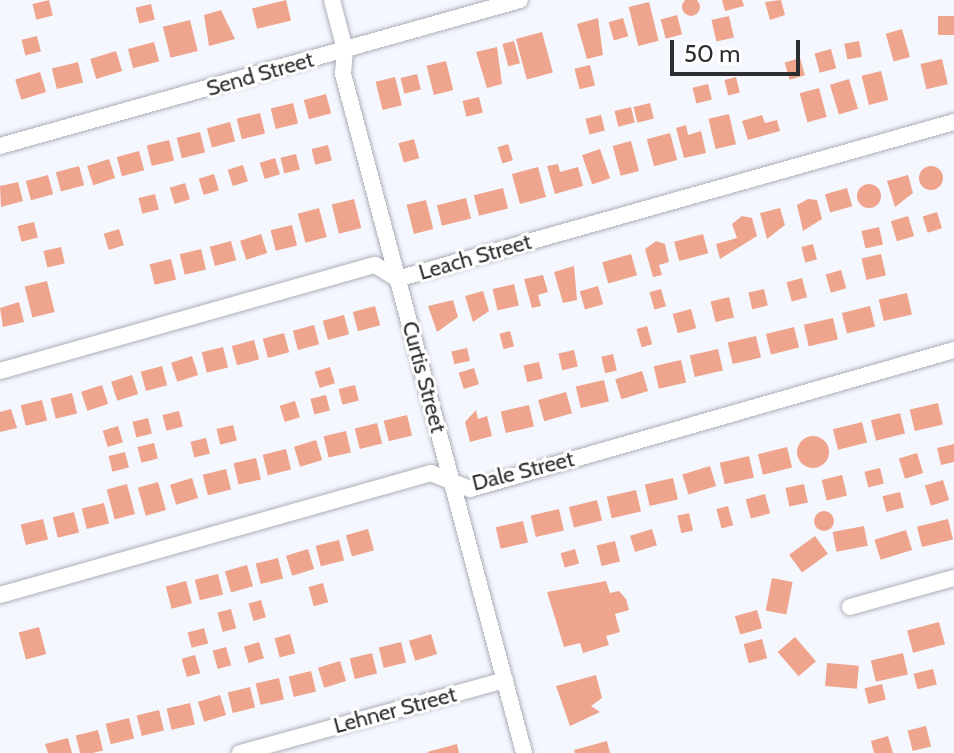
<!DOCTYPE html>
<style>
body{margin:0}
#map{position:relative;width:954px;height:753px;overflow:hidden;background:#f5f7ff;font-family:Cabin,sans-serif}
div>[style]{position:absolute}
.building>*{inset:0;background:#efa58d;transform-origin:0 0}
.round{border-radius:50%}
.roads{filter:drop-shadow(0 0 2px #acafb8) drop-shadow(0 0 2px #acafb8)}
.minor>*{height:16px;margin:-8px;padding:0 8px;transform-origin:8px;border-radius:8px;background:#fff}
span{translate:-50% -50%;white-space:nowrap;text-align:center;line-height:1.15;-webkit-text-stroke:6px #fff;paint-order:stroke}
.street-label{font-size:22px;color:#2c2d30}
.scale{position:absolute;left:670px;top:40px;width:130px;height:36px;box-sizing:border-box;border:4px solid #2c2d30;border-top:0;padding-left:10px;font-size:24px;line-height:28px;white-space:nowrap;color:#2c2d30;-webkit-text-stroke:6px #fff;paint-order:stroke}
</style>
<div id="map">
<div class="building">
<i class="round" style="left:682px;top:-2px;width:18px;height:18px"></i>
<i style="left:49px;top:0;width:16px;height:17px;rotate:76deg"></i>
<i style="left:286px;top:0;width:21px;height:35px;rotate:76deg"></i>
<i style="clip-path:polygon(722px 0,742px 0,744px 6px,725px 11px)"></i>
<i style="clip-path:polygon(781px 0,785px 15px,770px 20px,765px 2px)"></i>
<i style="left:649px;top:2px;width:40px;height:21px;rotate:76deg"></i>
<i style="left:151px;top:4px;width:16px;height:16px;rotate:76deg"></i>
<i style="clip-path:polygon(221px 10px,235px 39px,209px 46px,204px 15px)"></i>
<i style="left:677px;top:15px;width:20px;height:17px;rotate:75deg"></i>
<i style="left:729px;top:16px;width:22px;height:18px;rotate:77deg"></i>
<i style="left:938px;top:16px;width:16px;height:19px"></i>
<i style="clip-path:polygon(598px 18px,603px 55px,587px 59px,577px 24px)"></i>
<i style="left:623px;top:18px;width:19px;height:15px;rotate:74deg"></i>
<i style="left:190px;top:20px;width:32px;height:28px;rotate:76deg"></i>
<i style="left:902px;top:29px;width:29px;height:17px;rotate:74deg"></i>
<i style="left:542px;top:32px;width:42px;height:27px;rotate:75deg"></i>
<i style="left:37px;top:36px;width:16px;height:16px;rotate:76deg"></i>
<i style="left:514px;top:41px;width:23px;height:12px;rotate:75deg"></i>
<i style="left:859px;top:41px;width:16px;height:15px;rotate:79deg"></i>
<i style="left:154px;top:42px;width:20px;height:27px;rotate:75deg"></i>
<i style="clip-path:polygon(497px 47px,502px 84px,487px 88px,476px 52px)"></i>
<i style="left:831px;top:49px;width:20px;height:17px;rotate:75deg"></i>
<i style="left:116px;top:51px;width:21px;height:27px;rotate:73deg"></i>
<i style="left:800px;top:58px;width:18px;height:16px;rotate:74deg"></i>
<i style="left:942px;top:59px;width:26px;height:22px;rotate:77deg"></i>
<i style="left:446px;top:61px;width:30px;height:20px;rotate:76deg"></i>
<i style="left:78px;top:62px;width:21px;height:27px;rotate:76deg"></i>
<i style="left:590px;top:65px;width:21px;height:16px;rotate:76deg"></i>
<i style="left:881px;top:71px;width:30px;height:20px;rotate:76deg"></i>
<i style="left:40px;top:72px;width:21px;height:26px;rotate:73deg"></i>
<i style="left:417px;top:74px;width:16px;height:17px;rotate:76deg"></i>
<i style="left:395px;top:77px;width:29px;height:20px;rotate:76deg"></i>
<i style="left:736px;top:77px;width:16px;height:12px;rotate:76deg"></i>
<i style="left:849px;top:79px;width:31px;height:20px;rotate:73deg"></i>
<i style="left:708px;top:84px;width:16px;height:16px;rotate:76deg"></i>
<i style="left:819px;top:88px;width:30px;height:20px;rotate:75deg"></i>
<i style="left:326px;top:94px;width:20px;height:23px;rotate:75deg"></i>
<i style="left:479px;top:97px;width:16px;height:17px;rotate:76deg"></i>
<i style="left:293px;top:103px;width:21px;height:23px;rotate:76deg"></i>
<i style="left:650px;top:103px;width:16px;height:17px;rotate:76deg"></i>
<i style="left:631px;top:107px;width:16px;height:17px;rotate:76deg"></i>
<i style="left:260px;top:113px;width:21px;height:24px;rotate:76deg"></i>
<i style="left:729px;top:114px;width:31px;height:21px;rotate:77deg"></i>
<i style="left:601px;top:115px;width:16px;height:16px;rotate:76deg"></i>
<i style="clip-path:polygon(762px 115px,765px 123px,777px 120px,780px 131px,748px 140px,742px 121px)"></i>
<i style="left:230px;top:122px;width:20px;height:24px;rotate:75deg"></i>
<i style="clip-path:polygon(686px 125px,688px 135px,701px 131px,706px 153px,684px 158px,676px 128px)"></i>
<i style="left:200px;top:132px;width:21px;height:24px;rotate:76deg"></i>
<i style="left:670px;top:133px;width:28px;height:24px;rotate:75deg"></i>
<i style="left:414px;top:139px;width:20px;height:16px;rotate:75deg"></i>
<i style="left:169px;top:140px;width:21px;height:23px;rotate:76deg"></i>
<i style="left:631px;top:141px;width:31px;height:19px;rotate:75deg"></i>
<i style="left:508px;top:144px;width:17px;height:11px;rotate:73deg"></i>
<i style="left:328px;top:145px;width:16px;height:17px;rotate:76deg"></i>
<i style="left:600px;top:149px;width:31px;height:19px;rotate:71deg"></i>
<i style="left:139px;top:151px;width:20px;height:23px;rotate:75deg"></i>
<i style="left:296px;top:154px;width:16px;height:16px;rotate:76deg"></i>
<i style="left:275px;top:158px;width:17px;height:16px;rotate:73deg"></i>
<i style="left:109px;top:159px;width:20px;height:23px;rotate:72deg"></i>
<i style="clip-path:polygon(558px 164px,560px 172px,578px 167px,583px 186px,555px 194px,547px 166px)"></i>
<i style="left:243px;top:165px;width:17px;height:16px;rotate:73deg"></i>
<i class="round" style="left:919px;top:166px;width:24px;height:24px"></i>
<i style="left:79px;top:166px;width:20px;height:24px;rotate:75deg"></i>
<i style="left:538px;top:167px;width:31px;height:27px;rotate:75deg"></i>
<i style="left:214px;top:174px;width:17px;height:16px;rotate:73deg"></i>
<i style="left:48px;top:175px;width:20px;height:23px;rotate:75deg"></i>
<i style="clip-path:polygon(908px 175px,913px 193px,895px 207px,887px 181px)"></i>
<i style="clip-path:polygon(18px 182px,23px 201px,1px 207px,0 186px)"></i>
<i style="left:185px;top:183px;width:17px;height:16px;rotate:73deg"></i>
<i class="round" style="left:857px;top:184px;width:24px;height:24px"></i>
<i style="left:503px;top:188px;width:21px;height:30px;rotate:76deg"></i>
<i style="left:847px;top:188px;width:19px;height:23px;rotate:74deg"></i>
<i style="left:155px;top:194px;width:16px;height:17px;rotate:76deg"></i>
<i style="left:466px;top:198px;width:21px;height:30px;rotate:76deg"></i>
<i style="left:354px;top:199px;width:30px;height:23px;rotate:76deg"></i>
<i style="clip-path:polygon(808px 199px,817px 200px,822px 219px,803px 231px,797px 205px)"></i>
<i style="left:426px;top:200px;width:30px;height:20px;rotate:76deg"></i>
<i style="left:319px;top:208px;width:30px;height:22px;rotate:75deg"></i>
<i style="clip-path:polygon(780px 208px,785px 225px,767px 239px,760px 213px)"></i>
<i style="left:937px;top:212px;width:17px;height:15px;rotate:73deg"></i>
<i style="clip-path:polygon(742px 216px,752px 218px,757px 236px,720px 259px,716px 244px,737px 238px,732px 224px)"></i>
<i style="left:908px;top:216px;width:21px;height:18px;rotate:73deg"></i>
<i style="left:34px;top:222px;width:16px;height:17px;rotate:76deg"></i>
<i style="left:292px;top:225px;width:21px;height:22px;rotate:76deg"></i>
<i style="left:879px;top:227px;width:18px;height:18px;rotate:77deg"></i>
<i style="left:119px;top:229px;width:17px;height:16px;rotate:73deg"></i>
<i style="left:261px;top:234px;width:20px;height:22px;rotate:72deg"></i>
<i style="left:703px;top:234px;width:20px;height:30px;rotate:75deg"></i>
<i style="left:231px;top:241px;width:20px;height:22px;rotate:75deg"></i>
<i style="clip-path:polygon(656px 241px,665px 244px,669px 262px,659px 265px,662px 275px,653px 277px,645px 249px)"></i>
<i style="left:813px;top:244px;width:16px;height:12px;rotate:76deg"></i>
<i style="left:61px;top:247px;width:17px;height:18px;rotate:77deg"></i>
<i style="left:201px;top:249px;width:21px;height:22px;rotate:76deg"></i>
<i style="left:631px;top:254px;width:22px;height:30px;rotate:74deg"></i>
<i style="left:881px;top:254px;width:22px;height:20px;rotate:77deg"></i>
<i style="left:171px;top:259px;width:21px;height:22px;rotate:76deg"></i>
<i style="clip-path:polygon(574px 266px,577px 300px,563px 303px,554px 272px)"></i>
<i style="left:841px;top:270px;width:19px;height:16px;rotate:74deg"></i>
<i style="clip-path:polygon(543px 275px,548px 292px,538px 295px,541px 306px,532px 308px,524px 279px)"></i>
<i style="left:802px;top:278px;width:20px;height:16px;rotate:75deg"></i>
<i style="left:47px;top:281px;width:32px;height:23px;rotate:76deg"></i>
<i style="left:514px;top:284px;width:22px;height:22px;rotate:77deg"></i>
<i style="left:598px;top:286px;width:19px;height:19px;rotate:74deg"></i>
<i style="left:661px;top:289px;width:18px;height:12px;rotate:74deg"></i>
<i style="left:764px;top:289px;width:17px;height:16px;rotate:77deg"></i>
<i style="clip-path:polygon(483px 291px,489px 311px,473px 322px,465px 296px)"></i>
<i style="left:907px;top:293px;width:22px;height:29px;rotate:77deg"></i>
<i style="left:729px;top:297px;width:21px;height:19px;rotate:76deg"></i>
<i style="clip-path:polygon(453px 300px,458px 317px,437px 332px,428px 306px)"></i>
<i style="clip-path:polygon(19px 302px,24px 322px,3px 327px,0 308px)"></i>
<i style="left:375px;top:306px;width:20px;height:23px;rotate:75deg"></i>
<i style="left:870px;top:306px;width:21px;height:29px;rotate:76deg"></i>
<i style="left:691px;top:309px;width:20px;height:19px;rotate:75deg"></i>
<i style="left:344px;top:315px;width:20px;height:22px;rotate:75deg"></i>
<i style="left:833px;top:318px;width:22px;height:30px;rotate:77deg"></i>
<i style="left:314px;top:325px;width:20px;height:22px;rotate:75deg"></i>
<i style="left:647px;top:326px;width:19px;height:11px;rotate:74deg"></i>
<i style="left:794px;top:327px;width:21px;height:29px;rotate:76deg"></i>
<i style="left:510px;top:331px;width:16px;height:11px;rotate:75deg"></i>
<i style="left:284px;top:333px;width:20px;height:22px;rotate:75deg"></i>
<i style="left:756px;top:336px;width:22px;height:29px;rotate:77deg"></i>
<i style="left:254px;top:340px;width:20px;height:23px;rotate:75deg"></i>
<i style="left:223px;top:347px;width:21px;height:22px;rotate:76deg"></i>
<i style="left:467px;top:348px;width:13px;height:16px;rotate:77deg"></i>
<i style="left:718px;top:349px;width:22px;height:29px;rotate:77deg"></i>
<i style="left:574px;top:350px;width:17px;height:16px;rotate:77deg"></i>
<i style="left:613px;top:354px;width:17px;height:12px;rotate:77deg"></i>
<i style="left:192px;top:356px;width:20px;height:22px;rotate:72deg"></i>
<i style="left:681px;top:360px;width:23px;height:28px;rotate:77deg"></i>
<i style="left:539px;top:362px;width:17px;height:16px;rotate:77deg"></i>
<i style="left:162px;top:366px;width:20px;height:22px;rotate:75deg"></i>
<i style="left:330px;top:367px;width:17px;height:16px;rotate:73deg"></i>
<i style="left:474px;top:368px;width:17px;height:16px;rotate:73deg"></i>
<i style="left:642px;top:371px;width:21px;height:28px;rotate:73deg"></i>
<i style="left:132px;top:375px;width:20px;height:22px;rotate:72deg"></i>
<i style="left:604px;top:380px;width:22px;height:29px;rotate:77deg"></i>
<i style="left:102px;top:385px;width:20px;height:22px;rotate:72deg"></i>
<i style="left:355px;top:385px;width:16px;height:17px;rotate:76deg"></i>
<i style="left:566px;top:392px;width:22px;height:29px;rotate:74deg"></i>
<i style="left:72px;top:393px;width:21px;height:22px;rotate:76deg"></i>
<i style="left:326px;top:395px;width:16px;height:16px;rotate:76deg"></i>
<i style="left:42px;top:400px;width:21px;height:22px;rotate:76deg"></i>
<i style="left:295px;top:401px;width:17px;height:16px;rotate:73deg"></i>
<i style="left:938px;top:403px;width:22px;height:29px;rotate:77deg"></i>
<i style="left:529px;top:405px;width:22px;height:29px;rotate:77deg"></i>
<i style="clip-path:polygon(11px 409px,17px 428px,0 432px,0 412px)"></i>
<i style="clip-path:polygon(476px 410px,478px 419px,487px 416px,492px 436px,470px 442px,465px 422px)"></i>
<i style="left:179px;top:411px;width:16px;height:17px;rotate:76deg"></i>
<i style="left:900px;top:413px;width:21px;height:30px;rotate:76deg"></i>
<i style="left:407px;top:415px;width:21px;height:24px;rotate:76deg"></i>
<i style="left:148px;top:418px;width:16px;height:16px;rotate:76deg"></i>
<i style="left:862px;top:422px;width:21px;height:30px;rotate:76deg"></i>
<i style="left:377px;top:423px;width:21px;height:23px;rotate:76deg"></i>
<i style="left:233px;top:425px;width:16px;height:17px;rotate:76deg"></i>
<i style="left:118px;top:426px;width:17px;height:16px;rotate:73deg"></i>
<i style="left:346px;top:431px;width:22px;height:23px;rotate:77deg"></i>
<i class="round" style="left:797px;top:436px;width:32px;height:32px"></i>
<i style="left:206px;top:438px;width:16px;height:16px;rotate:76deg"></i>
<i style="left:316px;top:440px;width:21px;height:23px;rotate:73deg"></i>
<i style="left:154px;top:443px;width:16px;height:17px;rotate:76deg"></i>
<i style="clip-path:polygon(954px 444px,954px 462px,941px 465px,937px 448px)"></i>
<i style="left:787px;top:447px;width:21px;height:30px;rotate:76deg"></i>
<i style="left:286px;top:449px;width:21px;height:24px;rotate:76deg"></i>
<i style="left:125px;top:452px;width:16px;height:17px;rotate:76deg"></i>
<i style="left:917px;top:453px;width:21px;height:19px;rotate:73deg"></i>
<i style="left:749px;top:456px;width:22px;height:30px;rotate:77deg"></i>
<i style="left:256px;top:458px;width:22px;height:23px;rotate:77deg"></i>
<i style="left:710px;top:466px;width:21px;height:29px;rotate:73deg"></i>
<i style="left:880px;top:468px;width:16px;height:16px;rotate:76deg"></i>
<i style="left:226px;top:469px;width:21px;height:24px;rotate:76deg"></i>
<i style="left:842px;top:475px;width:21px;height:21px;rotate:76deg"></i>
<i style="left:192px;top:478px;width:21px;height:23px;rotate:73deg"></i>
<i style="left:673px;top:478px;width:22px;height:29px;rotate:77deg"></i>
<i style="left:943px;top:480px;width:21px;height:19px;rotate:73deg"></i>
<i style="left:158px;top:482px;width:29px;height:21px;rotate:74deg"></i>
<i style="left:127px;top:484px;width:31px;height:21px;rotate:75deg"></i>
<i style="left:804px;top:484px;width:19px;height:19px;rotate:78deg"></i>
<i style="left:636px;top:490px;width:22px;height:30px;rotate:77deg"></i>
<i style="left:900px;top:492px;width:16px;height:18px;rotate:76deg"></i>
<i style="left:765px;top:494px;width:20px;height:20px;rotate:75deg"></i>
<i style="left:597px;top:500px;width:21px;height:29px;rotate:76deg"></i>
<i style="left:104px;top:503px;width:21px;height:23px;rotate:76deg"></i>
<i style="left:728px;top:506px;width:20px;height:12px;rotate:75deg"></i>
<i style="left:559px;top:509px;width:22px;height:29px;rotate:77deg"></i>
<i class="round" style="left:814px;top:511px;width:20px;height:20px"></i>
<i style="left:74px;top:512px;width:21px;height:22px;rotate:76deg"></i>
<i style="left:689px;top:513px;width:18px;height:12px;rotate:77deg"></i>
<i style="left:43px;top:519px;width:21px;height:23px;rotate:76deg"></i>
<i style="left:948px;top:519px;width:21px;height:32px;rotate:76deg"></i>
<i style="left:523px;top:521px;width:22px;height:28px;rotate:77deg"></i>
<i style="left:864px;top:526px;width:20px;height:32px;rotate:79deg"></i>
<i style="left:368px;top:529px;width:22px;height:23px;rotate:74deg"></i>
<i style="left:652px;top:529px;width:17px;height:23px;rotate:73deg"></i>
<i style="left:906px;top:530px;width:21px;height:33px;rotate:73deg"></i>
<i style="left:815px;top:536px;width:22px;height:32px;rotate:54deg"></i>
<i style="left:339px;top:540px;width:21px;height:24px;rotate:76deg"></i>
<i style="left:615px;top:541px;width:21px;height:19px;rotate:76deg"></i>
<i style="left:308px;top:549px;width:21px;height:23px;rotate:73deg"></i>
<i style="left:575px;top:549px;width:15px;height:15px;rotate:74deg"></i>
<i style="left:278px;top:558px;width:21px;height:23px;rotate:76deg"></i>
<i style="left:247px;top:565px;width:22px;height:23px;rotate:74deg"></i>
<i style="left:218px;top:574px;width:21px;height:24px;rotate:76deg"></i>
<i style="left:772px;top:578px;width:21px;height:33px;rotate:11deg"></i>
<i style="left:186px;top:581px;width:23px;height:21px;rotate:75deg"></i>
<i style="clip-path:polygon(606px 581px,610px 593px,619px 591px,626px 599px,629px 610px,615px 614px,620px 632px,606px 636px,609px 645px,583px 653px,580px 643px,564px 647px,547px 592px)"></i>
<i style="left:323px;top:583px;width:20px;height:15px;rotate:75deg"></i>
<i style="left:261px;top:600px;width:18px;height:13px;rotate:74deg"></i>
<i style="left:231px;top:609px;width:20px;height:14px;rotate:75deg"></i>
<i style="left:757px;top:610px;width:19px;height:23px;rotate:74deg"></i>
<i style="left:939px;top:622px;width:23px;height:33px;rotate:75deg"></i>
<i style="left:39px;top:627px;width:28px;height:21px;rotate:75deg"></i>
<i style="left:204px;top:628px;width:16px;height:17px;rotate:75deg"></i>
<i style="left:290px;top:634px;width:20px;height:16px;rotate:75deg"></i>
<i style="left:431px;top:634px;width:21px;height:23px;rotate:73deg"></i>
<i style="left:795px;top:637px;width:32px;height:23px;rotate:49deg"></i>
<i style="left:762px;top:639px;width:20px;height:19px;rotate:75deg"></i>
<i style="left:259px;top:642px;width:17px;height:16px;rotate:73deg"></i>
<i style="left:401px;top:642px;width:21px;height:23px;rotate:76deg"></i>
<i style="left:226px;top:647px;width:19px;height:14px;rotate:74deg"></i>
<i style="left:372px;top:653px;width:21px;height:23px;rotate:76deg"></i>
<i style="left:903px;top:653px;width:22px;height:33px;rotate:77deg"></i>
<i style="left:195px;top:655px;width:19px;height:14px;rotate:74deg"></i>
<i style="left:340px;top:661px;width:21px;height:23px;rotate:73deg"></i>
<i style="left:827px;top:663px;width:32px;height:23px;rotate:5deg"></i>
<i style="left:933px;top:669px;width:16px;height:20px;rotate:76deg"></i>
<i style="left:311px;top:671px;width:21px;height:23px;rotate:76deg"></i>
<i style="clip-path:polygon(596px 675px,602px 698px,591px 706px,600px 712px,570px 726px,556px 686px)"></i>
<i style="left:279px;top:678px;width:22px;height:24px;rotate:77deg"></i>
<i style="left:882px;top:684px;width:16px;height:18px;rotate:76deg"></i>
<i style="left:250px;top:687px;width:21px;height:23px;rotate:76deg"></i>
<i style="left:220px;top:695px;width:21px;height:23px;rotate:73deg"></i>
<i style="left:190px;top:703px;width:22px;height:24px;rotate:77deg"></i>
<i style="left:159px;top:710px;width:21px;height:23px;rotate:76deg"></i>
<i style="left:129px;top:718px;width:21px;height:24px;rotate:76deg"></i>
<i style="left:926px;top:726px;width:21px;height:19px;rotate:76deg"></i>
<i style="left:98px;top:730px;width:21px;height:23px;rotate:76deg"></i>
<i style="clip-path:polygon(888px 736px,893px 753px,874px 753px,871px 741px)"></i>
<i style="clip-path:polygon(68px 738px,72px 753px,48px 753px,45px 744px)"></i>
<i style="clip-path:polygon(607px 741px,610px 753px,575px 753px,574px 750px)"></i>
<i style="clip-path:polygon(457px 744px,459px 753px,428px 753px,427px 752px)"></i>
</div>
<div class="roads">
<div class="minor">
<i style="left:332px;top:0;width:52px;rotate:75.4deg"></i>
<i style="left:345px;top:50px;width:24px;rotate:95deg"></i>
<i style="left:343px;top:74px;width:703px;rotate:75.07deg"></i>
<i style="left:0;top:146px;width:540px;rotate:-15.68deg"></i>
<i style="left:0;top:371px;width:390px;rotate:-15.8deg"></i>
<i style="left:375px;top:265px;width:26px;rotate:32deg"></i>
<i style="left:397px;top:279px;width:579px;rotate:-15.74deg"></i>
<i style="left:0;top:595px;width:448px;rotate:-15.8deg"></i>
<i style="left:431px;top:473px;width:42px;rotate:22.3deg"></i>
<i style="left:470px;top:489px;width:504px;rotate:-16.02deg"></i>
<i style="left:850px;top:607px;width:108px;rotate:-15.6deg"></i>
<i style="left:240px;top:753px;width:275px;rotate:-15.4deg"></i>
</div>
</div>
<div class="street-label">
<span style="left:260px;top:74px;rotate:-16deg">Send Street</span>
<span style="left:475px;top:257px;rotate:-16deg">Leach Street</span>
<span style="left:424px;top:377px;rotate:75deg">Curtis Street</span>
<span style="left:523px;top:471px;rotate:-14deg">Dale Street</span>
<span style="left:395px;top:710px;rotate:-15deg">Lehner Street</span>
</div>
<div class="scale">50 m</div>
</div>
